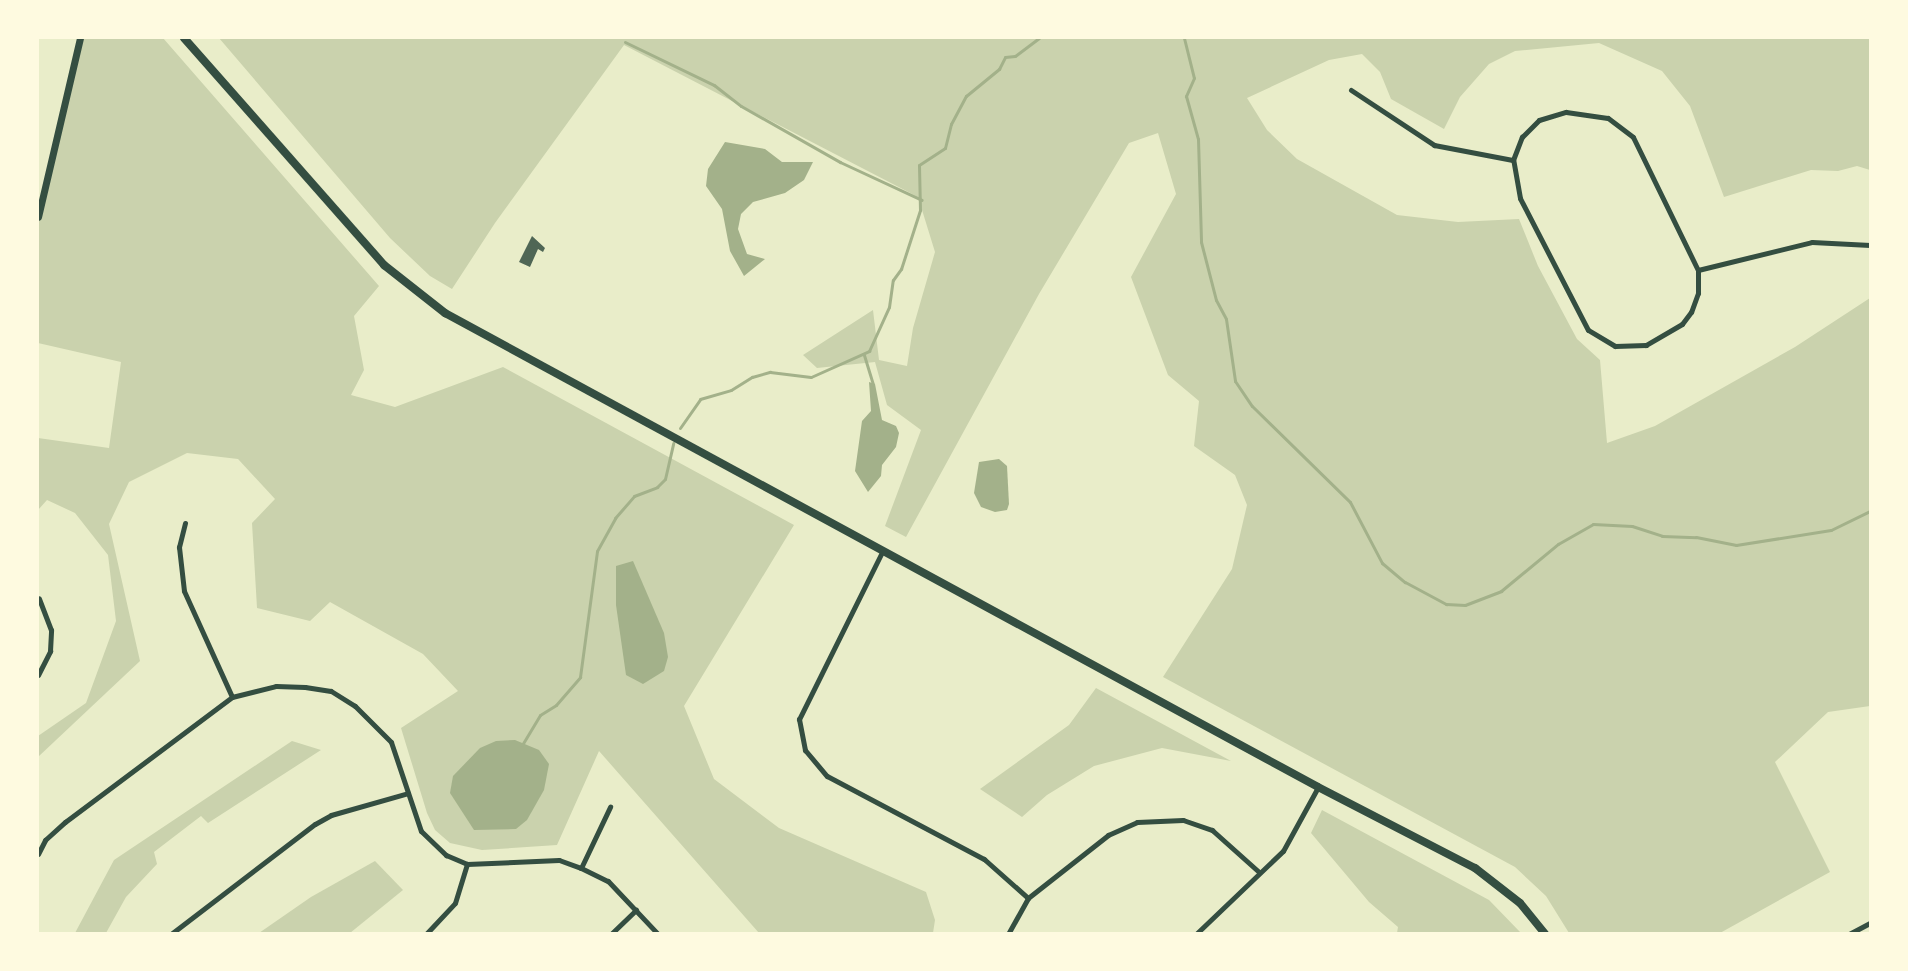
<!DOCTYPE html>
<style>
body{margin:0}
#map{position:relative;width:1908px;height:971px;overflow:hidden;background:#e9edc9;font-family:"Titillium Web",sans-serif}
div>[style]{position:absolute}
.green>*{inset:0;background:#cad2ad}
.water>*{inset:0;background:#a3b18a}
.stream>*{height:3px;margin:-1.5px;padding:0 1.5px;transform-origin:1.5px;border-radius:1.5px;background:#a3b18a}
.building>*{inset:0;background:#4f6655}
.minor>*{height:5px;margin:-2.5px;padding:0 2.5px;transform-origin:2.5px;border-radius:2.5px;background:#344e41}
.tertiary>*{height:7px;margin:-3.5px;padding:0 3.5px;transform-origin:3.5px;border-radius:3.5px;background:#344e41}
.secondary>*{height:8px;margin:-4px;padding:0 4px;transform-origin:4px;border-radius:4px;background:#344e41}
span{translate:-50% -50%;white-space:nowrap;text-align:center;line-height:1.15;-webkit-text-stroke:4.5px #fefae0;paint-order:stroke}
.frame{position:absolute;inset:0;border:39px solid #fefae0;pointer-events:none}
</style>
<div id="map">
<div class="green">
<i style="clip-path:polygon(80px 38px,163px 38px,379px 286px,354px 316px,364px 370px,351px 395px,395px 407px,503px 367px,794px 525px,684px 706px,714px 779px,779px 828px,926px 892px,935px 920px,933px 933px,759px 933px,599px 751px,557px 845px,482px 850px,450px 843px,435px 830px,427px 813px,401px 728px,458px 691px,423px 654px,330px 602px,310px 621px,257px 608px,252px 523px,275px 499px,238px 459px,187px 453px,129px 482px,109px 524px,140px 661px,38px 757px,38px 736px,86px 703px,116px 621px,108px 555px,75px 513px,47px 500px,38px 510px,38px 438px,109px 448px,121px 362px,38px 343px,38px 211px)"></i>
<i style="clip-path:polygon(219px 38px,1870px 38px,1870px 170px,1857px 166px,1838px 171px,1811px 170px,1724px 197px,1690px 106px,1662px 71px,1599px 43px,1515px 51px,1489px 64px,1460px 97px,1444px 129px,1391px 99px,1380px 72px,1362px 54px,1329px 60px,1247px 98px,1267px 130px,1297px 159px,1397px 215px,1458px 222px,1519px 219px,1538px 266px,1577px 339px,1600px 360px,1607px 443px,1655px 426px,1795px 347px,1870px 298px,1870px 706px,1828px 712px,1775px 762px,1830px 872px,1720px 933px,1569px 933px,1546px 896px,1515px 867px,1163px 677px,1232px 569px,1247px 505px,1235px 475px,1194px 446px,1199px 401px,1168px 375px,1131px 277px,1176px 194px,1158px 133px,1129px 143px,1039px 294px,906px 537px,885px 526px,921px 430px,887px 405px,875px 362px,817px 368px,803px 355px,873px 310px,879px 360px,907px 366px,913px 328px,935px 252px,918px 197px,624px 45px,495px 223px,452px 289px,430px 276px,390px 238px)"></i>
<i style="clip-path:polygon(1096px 688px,1231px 761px,1162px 748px,1094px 766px,1047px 795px,1022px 817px,980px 789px,1069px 725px)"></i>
<i style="clip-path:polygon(292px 741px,321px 750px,208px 823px,201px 816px,154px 852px,157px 864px,126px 897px,106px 933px,75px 933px,114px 860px)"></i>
<i style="clip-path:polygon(1322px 810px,1489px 900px,1521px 933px,1397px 933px,1398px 927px,1369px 902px,1311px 833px)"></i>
<i style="clip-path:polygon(375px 861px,403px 890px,350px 933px,259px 933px,311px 897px)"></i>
</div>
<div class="water">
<i style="clip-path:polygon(725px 142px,765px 149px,782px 162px,813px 162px,804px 180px,785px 193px,753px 202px,741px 214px,738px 229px,747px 254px,765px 259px,744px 276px,730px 251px,722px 209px,706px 186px,708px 169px)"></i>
<i style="clip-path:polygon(869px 382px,875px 384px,882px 420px,896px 426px,899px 433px,896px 447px,882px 465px,881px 476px,868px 492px,855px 471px,862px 421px,871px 411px)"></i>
<i style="clip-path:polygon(999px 459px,1007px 466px,1009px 504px,1007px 510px,995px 512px,981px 507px,974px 493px,979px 462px)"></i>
<i style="clip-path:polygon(633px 561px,664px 633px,668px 657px,664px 671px,643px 684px,626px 675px,616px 605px,616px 566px)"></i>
<i style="clip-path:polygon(515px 740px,539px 750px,549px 764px,544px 790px,527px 820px,516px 829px,474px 830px,450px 793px,453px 776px,480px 748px,496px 741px)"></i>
</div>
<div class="stream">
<i style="left:1184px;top:38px;width:41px;rotate:76deg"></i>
<i style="left:1194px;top:78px;width:20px;rotate:114deg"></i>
<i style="left:1186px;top:96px;width:45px;rotate:74.4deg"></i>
<i style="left:1198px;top:139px;width:103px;rotate:88.3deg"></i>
<i style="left:1201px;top:242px;width:60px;rotate:75.5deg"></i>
<i style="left:1216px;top:300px;width:21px;rotate:62deg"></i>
<i style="left:1226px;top:319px;width:63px;rotate:81.7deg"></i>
<i style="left:1235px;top:381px;width:30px;rotate:56deg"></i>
<i style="left:1252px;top:406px;width:137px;rotate:44.4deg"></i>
<i style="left:1350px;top:502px;width:69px;rotate:62.3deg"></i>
<i style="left:1382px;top:563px;width:30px;rotate:40deg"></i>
<i style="left:1405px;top:582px;width:47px;rotate:28.2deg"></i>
<i style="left:1446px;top:604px;width:19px;rotate:3deg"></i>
<i style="left:1465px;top:605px;width:39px;rotate:-21deg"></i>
<i style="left:1501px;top:591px;width:74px;rotate:-39.5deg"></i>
<i style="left:1558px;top:544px;width:40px;rotate:-29.7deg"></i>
<i style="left:1593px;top:524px;width:39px;rotate:3deg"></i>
<i style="left:1632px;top:526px;width:32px;rotate:18deg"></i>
<i style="left:1662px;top:536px;width:34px;rotate:2deg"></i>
<i style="left:1696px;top:537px;width:41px;rotate:11.3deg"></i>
<i style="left:1736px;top:545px;width:96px;rotate:-9deg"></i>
<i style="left:1831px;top:530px;width:43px;rotate:-26deg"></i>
<i style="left:625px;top:42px;width:99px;rotate:25.8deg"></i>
<i style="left:714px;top:85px;width:34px;rotate:38deg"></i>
<i style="left:741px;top:106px;width:114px;rotate:29.5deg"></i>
<i style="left:840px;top:162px;width:90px;rotate:24.9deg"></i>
<i style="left:864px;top:355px;width:31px;rotate:73deg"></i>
<i style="left:680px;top:428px;width:35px;rotate:-55deg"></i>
<i style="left:700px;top:399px;width:32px;rotate:-16deg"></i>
<i style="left:731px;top:390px;width:25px;rotate:-32deg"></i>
<i style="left:752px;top:377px;width:19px;rotate:-16deg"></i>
<i style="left:770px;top:372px;width:41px;rotate:7deg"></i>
<i style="left:811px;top:377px;width:64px;rotate:-24.1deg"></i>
<i style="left:869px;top:351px;width:48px;rotate:-65.6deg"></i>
<i style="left:889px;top:307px;width:27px;rotate:-82deg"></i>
<i style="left:893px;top:280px;width:14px;rotate:-54deg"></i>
<i style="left:901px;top:269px;width:62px;rotate:-72.1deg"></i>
<i style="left:920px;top:210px;width:45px;rotate:-91.3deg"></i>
<i style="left:919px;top:165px;width:31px;rotate:-33deg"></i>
<i style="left:945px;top:148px;width:25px;rotate:-76deg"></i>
<i style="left:951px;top:124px;width:32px;rotate:-62deg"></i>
<i style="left:966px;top:96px;width:43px;rotate:-39.3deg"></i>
<i style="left:999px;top:69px;width:13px;rotate:-63deg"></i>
<i style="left:1005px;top:57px;width:10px;rotate:-6deg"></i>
<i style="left:1015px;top:56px;width:30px;rotate:-37deg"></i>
<i style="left:522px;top:745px;width:35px;rotate:-59deg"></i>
<i style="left:540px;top:715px;width:19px;rotate:-32deg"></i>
<i style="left:556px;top:705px;width:37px;rotate:-49deg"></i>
<i style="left:580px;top:677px;width:127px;rotate:-82.3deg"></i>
<i style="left:597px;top:551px;width:38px;rotate:-61deg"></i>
<i style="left:615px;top:518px;width:29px;rotate:-49deg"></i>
<i style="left:634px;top:496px;width:25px;rotate:-21deg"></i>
<i style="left:657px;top:487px;width:11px;rotate:-45deg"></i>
<i style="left:665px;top:479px;width:37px;rotate:-77deg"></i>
</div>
<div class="building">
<i style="clip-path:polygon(532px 236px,545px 248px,543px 252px,538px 249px,530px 267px,519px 262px)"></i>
</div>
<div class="minor">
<i style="left:1351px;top:90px;width:100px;rotate:33.5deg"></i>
<i style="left:1434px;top:145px;width:80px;rotate:10.8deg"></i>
<i style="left:1566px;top:112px;width:42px;rotate:8.1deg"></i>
<i style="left:1608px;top:118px;width:31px;rotate:37deg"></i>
<i style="left:1633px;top:137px;width:148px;rotate:64deg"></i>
<i style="left:1698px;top:270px;width:23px;rotate:90deg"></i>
<i style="left:1698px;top:293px;width:20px;rotate:110deg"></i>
<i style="left:1691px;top:312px;width:15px;rotate:127deg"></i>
<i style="left:1682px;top:324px;width:42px;rotate:149.7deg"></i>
<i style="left:1646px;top:345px;width:31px;rotate:178deg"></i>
<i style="left:1615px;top:346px;width:31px;rotate:-149deg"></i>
<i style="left:1588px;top:330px;width:148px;rotate:-117.3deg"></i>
<i style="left:1520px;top:198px;width:39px;rotate:-100deg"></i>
<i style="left:1513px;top:160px;width:25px;rotate:-69deg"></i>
<i style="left:1522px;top:137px;width:24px;rotate:-45deg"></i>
<i style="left:1539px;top:120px;width:28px;rotate:-17deg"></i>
<i style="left:1698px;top:270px;width:117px;rotate:-13.8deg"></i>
<i style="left:1812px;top:242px;width:58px;rotate:3deg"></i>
<i style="left:185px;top:523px;width:25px;rotate:104deg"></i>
<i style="left:179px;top:547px;width:44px;rotate:83.5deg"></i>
<i style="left:184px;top:591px;width:116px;rotate:65.6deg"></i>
<i style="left:883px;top:550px;width:189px;rotate:116.4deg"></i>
<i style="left:799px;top:719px;width:32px;rotate:79deg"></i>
<i style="left:805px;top:750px;width:34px;rotate:50deg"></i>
<i style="left:827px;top:776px;width:178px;rotate:27.9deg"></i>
<i style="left:984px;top:859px;width:59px;rotate:41.6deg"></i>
<i style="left:38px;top:675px;width:27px;rotate:-63deg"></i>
<i style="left:50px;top:651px;width:21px;rotate:-87deg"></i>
<i style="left:51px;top:630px;width:34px;rotate:-111deg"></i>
<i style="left:38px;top:854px;width:16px;rotate:-63deg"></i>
<i style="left:45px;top:840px;width:27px;rotate:-42deg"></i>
<i style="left:65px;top:822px;width:209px;rotate:-36.8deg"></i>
<i style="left:232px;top:697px;width:45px;rotate:-14deg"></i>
<i style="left:276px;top:686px;width:29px;rotate:2deg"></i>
<i style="left:305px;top:687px;width:26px;rotate:9deg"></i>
<i style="left:331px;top:691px;width:28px;rotate:32deg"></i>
<i style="left:355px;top:706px;width:51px;rotate:45deg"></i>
<i style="left:391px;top:742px;width:94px;rotate:71.4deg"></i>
<i style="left:421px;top:831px;width:35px;rotate:44deg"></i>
<i style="left:446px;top:855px;width:23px;rotate:23deg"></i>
<i style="left:467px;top:864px;width:92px;rotate:-2.5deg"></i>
<i style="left:559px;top:860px;width:23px;rotate:20deg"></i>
<i style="left:581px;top:868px;width:30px;rotate:26deg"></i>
<i style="left:608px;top:881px;width:73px;rotate:46.7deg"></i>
<i style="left:581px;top:868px;width:68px;rotate:-64.6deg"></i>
<i style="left:171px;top:934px;width:181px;rotate:-37.4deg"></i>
<i style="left:315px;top:824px;width:18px;rotate:-29deg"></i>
<i style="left:331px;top:815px;width:80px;rotate:-15.9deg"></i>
<i style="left:426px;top:934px;width:42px;rotate:-46.9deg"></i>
<i style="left:455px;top:903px;width:41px;rotate:-72.9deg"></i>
<i style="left:611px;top:934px;width:35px;rotate:-44deg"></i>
<i style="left:1008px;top:934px;width:41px;rotate:-60.9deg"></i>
<i style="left:1028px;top:898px;width:102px;rotate:-38.2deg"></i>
<i style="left:1108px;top:835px;width:32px;rotate:-24deg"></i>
<i style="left:1137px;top:822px;width:46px;rotate:-2.5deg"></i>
<i style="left:1183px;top:820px;width:31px;rotate:19deg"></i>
<i style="left:1212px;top:830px;width:63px;rotate:41.8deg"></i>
<i style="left:1196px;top:934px;width:120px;rotate:-43.7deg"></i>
<i style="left:1283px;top:851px;width:73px;rotate:-61.3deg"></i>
<i style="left:1849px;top:934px;width:24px;rotate:-28deg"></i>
</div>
<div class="tertiary">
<i style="left:38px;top:217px;width:184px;rotate:-76.8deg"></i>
</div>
<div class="secondary">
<i style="left:184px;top:38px;width:303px;rotate:48.6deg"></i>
<i style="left:384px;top:265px;width:78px;rotate:38.2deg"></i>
<i style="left:445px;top:313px;width:993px;rotate:28.5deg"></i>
<i style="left:1318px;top:787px;width:177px;rotate:27.3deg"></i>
<i style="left:1475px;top:868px;width:57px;rotate:37.9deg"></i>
<i style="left:1520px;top:903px;width:40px;rotate:51deg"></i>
</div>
<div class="frame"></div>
</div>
